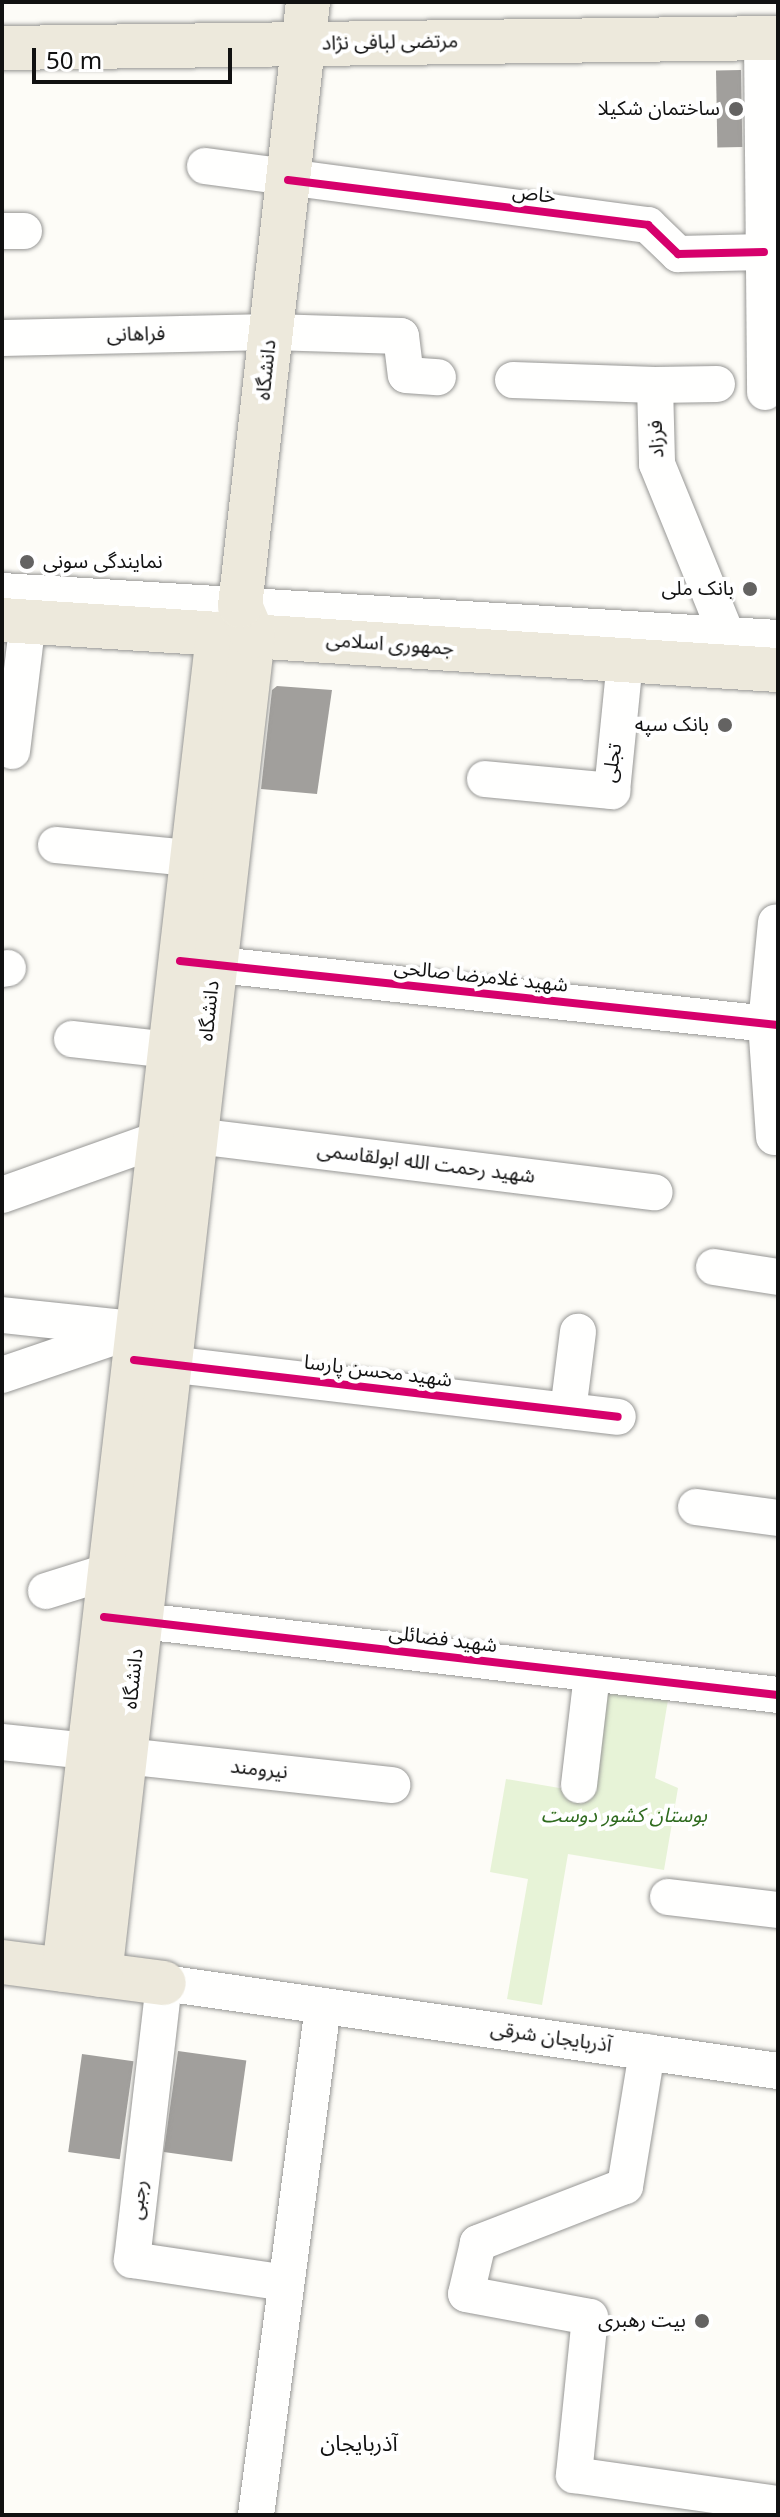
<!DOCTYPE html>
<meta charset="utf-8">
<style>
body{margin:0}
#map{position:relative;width:780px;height:2517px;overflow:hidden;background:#fdfcf7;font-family:Georgia,"Noto Sans Arabic",serif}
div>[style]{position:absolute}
.green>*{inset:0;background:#e7f3d7}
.building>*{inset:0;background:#a19f9c;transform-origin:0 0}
.roads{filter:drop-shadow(0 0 2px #979795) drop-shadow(0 0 2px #979795)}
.minor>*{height:36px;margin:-18px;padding:0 18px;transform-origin:18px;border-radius:18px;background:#fffffe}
.major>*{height:44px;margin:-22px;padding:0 22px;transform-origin:22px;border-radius:22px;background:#ede9dc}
.cycleway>*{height:8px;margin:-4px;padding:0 4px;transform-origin:4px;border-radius:4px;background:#d6006c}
.dots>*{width:22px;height:22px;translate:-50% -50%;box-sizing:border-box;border:4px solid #fff;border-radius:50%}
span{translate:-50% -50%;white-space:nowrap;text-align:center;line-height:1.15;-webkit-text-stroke:8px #fff;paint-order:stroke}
.street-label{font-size:20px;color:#111}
.poi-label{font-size:20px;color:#111}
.right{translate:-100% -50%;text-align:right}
.left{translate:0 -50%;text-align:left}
.park-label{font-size:20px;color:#2f6b1f;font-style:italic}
.neighbourhood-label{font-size:22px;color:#111}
.frame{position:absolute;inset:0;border:4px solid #111;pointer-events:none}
.scale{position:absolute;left:32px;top:48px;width:200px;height:36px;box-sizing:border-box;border:4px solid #111;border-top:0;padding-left:10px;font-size:24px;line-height:28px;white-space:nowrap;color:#111;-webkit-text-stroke:6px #fff;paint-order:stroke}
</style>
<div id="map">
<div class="green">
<i style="clip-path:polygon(601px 1689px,668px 1700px,655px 1778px,678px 1788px,664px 1870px,568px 1854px,542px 2005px,507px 1999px,528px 1879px,490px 1872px,506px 1779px,583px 1792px)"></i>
</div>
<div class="building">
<i style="left:741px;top:70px;width:77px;height:25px;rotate:89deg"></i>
<i style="clip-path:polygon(277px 686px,332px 690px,317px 794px,261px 789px,272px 690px)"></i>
<i style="left:178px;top:2051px;width:69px;height:102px;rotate:8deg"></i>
<i style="left:82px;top:2054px;width:52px;height:99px;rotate:8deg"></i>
</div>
<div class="roads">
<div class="minor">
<i style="left:762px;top:38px;width:354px;rotate:89.5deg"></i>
<i style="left:205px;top:166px;width:447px;rotate:7.6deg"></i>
<i style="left:648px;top:225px;width:42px;rotate:44deg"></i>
<i style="left:678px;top:254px;width:86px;rotate:-1.3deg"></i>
<i style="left:2px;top:231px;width:22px"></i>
<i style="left:2px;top:338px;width:269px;rotate:-1.3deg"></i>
<i style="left:271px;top:332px;width:130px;rotate:1.8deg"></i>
<i style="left:401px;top:336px;width:39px;rotate:83deg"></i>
<i style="left:406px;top:375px;width:32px;rotate:4deg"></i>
<i style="left:513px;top:380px;width:142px;rotate:2deg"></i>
<i style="left:655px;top:385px;width:79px;rotate:88.5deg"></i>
<i style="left:657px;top:464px;width:206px;rotate:67.8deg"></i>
<i style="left:655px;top:385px;width:62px;rotate:-0.9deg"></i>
<i style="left:2px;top:591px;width:777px;rotate:3.47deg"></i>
<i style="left:12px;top:751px;width:131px;rotate:-83deg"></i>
<i style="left:485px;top:779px;width:128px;rotate:5.4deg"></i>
<i style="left:612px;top:791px;width:132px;rotate:-84.3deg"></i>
<i style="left:56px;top:845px;width:163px;rotate:5.6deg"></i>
<i style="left:191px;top:962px;width:590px;rotate:6.13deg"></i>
<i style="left:2px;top:969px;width:6px;rotate:-9deg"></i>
<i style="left:72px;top:1039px;width:126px;rotate:6.4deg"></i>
<i style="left:196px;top:1136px;width:462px;rotate:7deg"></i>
<i style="left:774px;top:1137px;width:113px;rotate:-94deg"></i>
<i style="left:766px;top:1024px;width:102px;rotate:-84.4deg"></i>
<i style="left:2px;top:1195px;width:167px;rotate:-19.6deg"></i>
<i style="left:714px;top:1267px;width:65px;rotate:8.9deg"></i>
<i style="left:2px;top:1315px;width:123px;rotate:6.1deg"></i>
<i style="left:143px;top:1361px;width:478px;rotate:6.7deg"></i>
<i style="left:2px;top:1375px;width:143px;rotate:-18.8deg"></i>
<i style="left:568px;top:1411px;width:80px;rotate:-82.8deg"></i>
<i style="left:696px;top:1507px;width:83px;rotate:7.6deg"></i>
<i style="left:46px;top:1591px;width:90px;rotate:-17.4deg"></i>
<i style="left:116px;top:1618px;width:666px;rotate:6.63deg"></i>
<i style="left:2px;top:1742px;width:86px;rotate:6deg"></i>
<i style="left:125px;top:1756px;width:269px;rotate:6.2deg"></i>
<i style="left:579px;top:1785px;width:112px;rotate:-83.3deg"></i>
<i style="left:668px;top:1897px;width:111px;rotate:6.7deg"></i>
<i style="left:647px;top:2052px;width:136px;rotate:99.3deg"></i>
<i style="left:625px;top:2186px;width:158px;rotate:158.8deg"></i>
<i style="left:478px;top:2243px;width:52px;rotate:103.2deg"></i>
<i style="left:466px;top:2294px;width:126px;rotate:10.5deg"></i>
<i style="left:590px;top:2317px;width:159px;rotate:95.8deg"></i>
<i style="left:574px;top:2475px;width:206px;rotate:8.1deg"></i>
<i style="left:286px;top:2283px;width:156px;rotate:-171.5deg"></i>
<i style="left:132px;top:2260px;width:279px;rotate:-83.4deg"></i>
<i style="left:164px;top:1983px;width:620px;rotate:8.16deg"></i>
<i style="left:256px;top:2515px;width:513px;rotate:-82.5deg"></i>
</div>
<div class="major">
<i style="left:2px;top:48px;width:776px;rotate:-0.74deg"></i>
<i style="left:2px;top:620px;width:778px;rotate:3.69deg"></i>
<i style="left:2px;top:1962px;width:163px;rotate:7.4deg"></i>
<i style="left:64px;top:1970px;width:1345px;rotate:-83.42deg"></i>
<i style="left:100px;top:1975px;width:1348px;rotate:-83.48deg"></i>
<i style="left:253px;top:636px;width:33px;rotate:-113deg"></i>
<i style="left:240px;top:606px;width:608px;rotate:-83.58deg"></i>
</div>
</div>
<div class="cycleway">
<i style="left:288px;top:180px;width:363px;rotate:7.1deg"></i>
<i style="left:648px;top:225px;width:42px;rotate:44deg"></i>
<i style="left:678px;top:254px;width:86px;rotate:-1.3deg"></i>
<i style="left:180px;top:961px;width:601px;rotate:6.11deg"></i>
<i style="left:134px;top:1360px;width:487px;rotate:6.7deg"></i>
<i style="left:104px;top:1617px;width:678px;rotate:6.6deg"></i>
</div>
<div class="dots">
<i style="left:736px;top:109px;background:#646362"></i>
<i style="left:27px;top:562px;background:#646362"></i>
<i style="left:750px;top:589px;background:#646362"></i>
<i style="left:725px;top:725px;background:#646362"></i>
<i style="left:702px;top:2321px;background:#646362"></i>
</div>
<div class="street-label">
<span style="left:390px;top:43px;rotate:-1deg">مرتضی لبافی نژاد</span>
<span style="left:534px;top:195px;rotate:7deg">خاص</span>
<span style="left:136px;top:335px;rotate:-1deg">فراهانی</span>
<span style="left:267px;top:370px;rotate:-84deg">دانشگاه</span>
<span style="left:657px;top:439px;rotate:-93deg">فرزاد</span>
<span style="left:390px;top:645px;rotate:4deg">جمهوری اسلامی</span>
<span style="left:613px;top:763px;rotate:-81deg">تجلی</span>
<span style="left:481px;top:977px;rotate:6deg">شهید غلامرضا صالحی</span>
<span style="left:210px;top:1011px;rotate:-84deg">دانشگاه</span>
<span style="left:426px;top:1164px;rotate:7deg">شهید رحمت الله ابولقاسمی</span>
<span style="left:378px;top:1372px;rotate:7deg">شهید محسن پارسا</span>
<span style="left:443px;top:1640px;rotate:7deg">شهید فضائلی</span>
<span style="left:134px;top:1679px;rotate:-84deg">دانشگاه</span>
<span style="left:259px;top:1770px;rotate:6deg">نیرومند</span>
<span style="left:551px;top:2038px;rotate:8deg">آذربایجان شرقی</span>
<span style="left:139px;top:2200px;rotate:-83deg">رجبی</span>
</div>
<div class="poi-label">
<span class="right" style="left:720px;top:109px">ساختمان شکیلا</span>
<span class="left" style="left:43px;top:562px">نمایندگی سونی</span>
<span class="right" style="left:734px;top:589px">بانک ملی</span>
<span class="right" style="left:709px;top:725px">بانک سپه</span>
<span class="right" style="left:686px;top:2321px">بیت رهبری</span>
</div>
<div class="park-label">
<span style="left:624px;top:1816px">بوستان کشور دوست</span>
</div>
<div class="neighbourhood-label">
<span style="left:359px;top:2445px">آذربایجان</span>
</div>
<div class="frame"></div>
<div class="scale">50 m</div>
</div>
